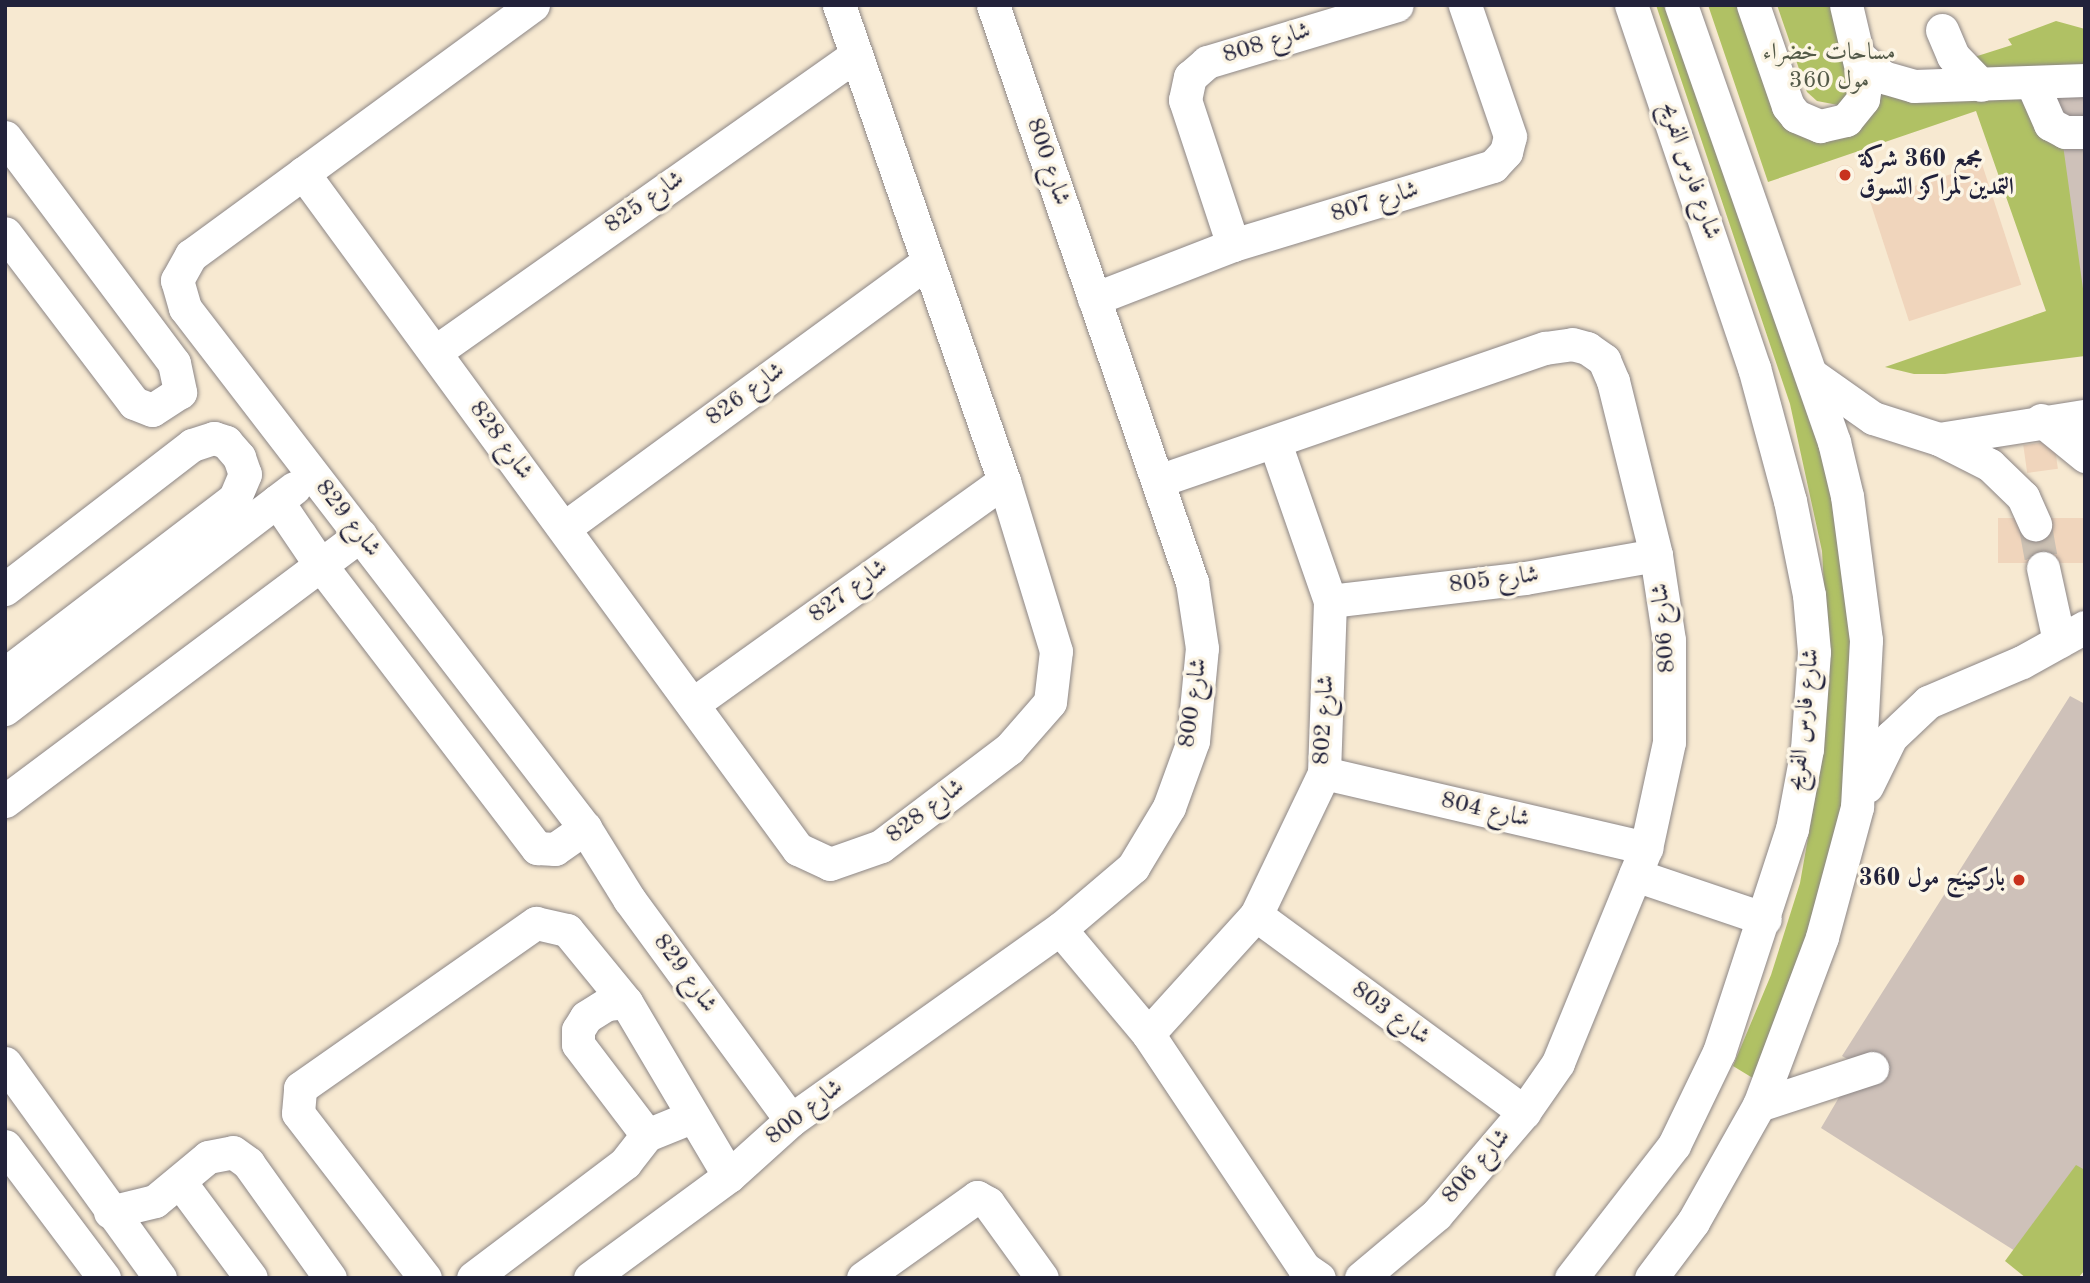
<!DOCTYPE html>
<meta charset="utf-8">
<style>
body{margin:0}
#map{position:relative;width:2090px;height:1283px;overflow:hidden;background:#f7e9d1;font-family:"Old Standard TT",Amiri,serif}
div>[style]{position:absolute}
.built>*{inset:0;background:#f0d5bc;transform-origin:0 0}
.round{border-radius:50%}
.industrial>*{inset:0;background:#cec1b9}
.green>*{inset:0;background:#b0c164}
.minor-tunnel>*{height:33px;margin-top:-16.5px;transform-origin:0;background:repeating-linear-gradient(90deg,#ccc1b3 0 33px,transparent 0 50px)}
.roads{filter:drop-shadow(0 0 2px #8c8686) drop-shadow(0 0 2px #8c8686)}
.minor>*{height:33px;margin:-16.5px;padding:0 16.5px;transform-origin:16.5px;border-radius:16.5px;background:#fff}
.dots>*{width:19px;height:19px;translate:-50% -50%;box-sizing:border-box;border:4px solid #fcf5e5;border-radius:50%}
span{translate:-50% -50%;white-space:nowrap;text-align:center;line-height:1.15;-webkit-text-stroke:7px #fcf5e5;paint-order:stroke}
.street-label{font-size:24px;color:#22223b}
.park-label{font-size:24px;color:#545a49}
.poi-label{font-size:24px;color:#22223b;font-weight:700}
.left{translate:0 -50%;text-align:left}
.right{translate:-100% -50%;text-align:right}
.frame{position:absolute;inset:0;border:7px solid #22223b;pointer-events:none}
</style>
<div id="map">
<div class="built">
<i style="left:1982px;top:164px;width:127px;height:118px;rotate:72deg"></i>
<i class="round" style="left:1835px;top:165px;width:20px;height:20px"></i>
<i style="left:2054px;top:441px;width:28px;height:31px;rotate:82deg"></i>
<i style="left:2085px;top:518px;width:45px;height:87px;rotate:90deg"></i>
</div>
<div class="industrial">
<i style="clip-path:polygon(2048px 87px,2085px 90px,2085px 322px)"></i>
<i style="clip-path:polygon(2070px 696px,2085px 704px,2085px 1188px,2034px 1263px,1821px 1128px,1858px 1065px,1842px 1056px)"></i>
</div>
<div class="green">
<i style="clip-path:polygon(1656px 5px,1683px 5px,1814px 396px,1851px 620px,1842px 801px,1830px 870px,1756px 1080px,1733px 1066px,1771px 975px,1800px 883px,1822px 759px,1826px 621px,1822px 551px,1790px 404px)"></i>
<i style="clip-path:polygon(1708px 5px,1750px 5px,1791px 113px,1875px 106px,1885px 86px,2022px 86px,2032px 123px,2063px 145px,2085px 303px,2085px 356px,1945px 374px,1914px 374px,1885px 367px,2046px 311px,1976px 111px,1768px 182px)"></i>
<i style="clip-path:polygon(1777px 5px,1839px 5px,1859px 82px,1838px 105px,1817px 101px,1807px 92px)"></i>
<i style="clip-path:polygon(2056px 21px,2085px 29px,2085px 71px,1978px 75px,1968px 59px,2012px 45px,2008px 39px)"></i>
<i style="clip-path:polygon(2076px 1165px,2085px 1170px,2085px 1270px,2078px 1278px,2026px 1278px,2005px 1261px)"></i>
</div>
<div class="minor-tunnel">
<i style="left:2035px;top:524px;width:45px;rotate:79.7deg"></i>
</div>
<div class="roads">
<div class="minor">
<i style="left:533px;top:5px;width:424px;rotate:143.8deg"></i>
<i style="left:191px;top:255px;width:29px;rotate:119deg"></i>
<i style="left:177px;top:280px;width:29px;rotate:74deg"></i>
<i style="left:185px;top:308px;width:656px;rotate:52.43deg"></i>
<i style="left:585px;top:828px;width:84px;rotate:58.2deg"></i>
<i style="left:629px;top:899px;width:274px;rotate:53.8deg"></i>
<i style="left:1753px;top:5px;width:107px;rotate:70.9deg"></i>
<i style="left:1788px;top:106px;width:13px;rotate:51deg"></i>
<i style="left:1796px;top:116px;width:26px;rotate:23deg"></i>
<i style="left:1820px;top:126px;width:27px;rotate:-13deg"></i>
<i style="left:1846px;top:120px;width:27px;rotate:-51deg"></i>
<i style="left:1863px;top:99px;width:13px;rotate:-81deg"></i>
<i style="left:1865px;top:86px;width:83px;rotate:-103.2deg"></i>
<i style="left:1942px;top:30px;width:28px;rotate:67deg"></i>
<i style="left:1953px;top:56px;width:40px;rotate:46deg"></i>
<i style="left:1858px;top:56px;width:33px;rotate:40deg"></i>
<i style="left:1883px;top:77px;width:32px;rotate:16deg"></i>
<i style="left:1914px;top:86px;width:171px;rotate:-2deg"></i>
<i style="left:2032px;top:83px;width:45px;rotate:66.3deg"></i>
<i style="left:2050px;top:124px;width:17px;rotate:28deg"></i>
<i style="left:2065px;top:132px;width:20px"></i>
<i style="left:5px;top:137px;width:282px;rotate:53.2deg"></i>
<i style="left:174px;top:363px;width:30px;rotate:78deg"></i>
<i style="left:180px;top:392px;width:33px;rotate:147deg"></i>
<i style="left:152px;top:410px;width:19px;rotate:-159deg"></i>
<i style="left:134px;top:403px;width:213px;rotate:-127.2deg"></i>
<i style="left:303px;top:173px;width:838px;rotate:53.79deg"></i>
<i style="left:798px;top:849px;width:35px;rotate:25deg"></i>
<i style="left:830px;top:864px;width:54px;rotate:-19.4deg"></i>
<i style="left:881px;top:846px;width:161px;rotate:-37.2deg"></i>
<i style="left:1009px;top:749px;width:62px;rotate:-48.9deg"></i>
<i style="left:1050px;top:702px;width:51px;rotate:-83.3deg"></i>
<i style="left:1056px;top:651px;width:178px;rotate:-107deg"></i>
<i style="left:1004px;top:481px;width:504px;rotate:-109.12deg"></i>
<i style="left:1233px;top:245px;width:153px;rotate:-108.3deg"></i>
<i style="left:1185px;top:100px;width:24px;rotate:-78deg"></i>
<i style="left:1190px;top:77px;width:23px;rotate:-41deg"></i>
<i style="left:1207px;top:62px;width:198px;rotate:-16.7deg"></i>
<i style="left:1094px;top:299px;width:149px;rotate:-21.2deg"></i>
<i style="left:1233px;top:245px;width:272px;rotate:-16.9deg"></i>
<i style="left:1493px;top:166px;width:19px;rotate:-47deg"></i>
<i style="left:1506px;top:152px;width:16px;rotate:-76deg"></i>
<i style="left:1510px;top:136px;width:139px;rotate:-109deg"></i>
<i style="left:435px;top:352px;width:515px;rotate:-35.2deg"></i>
<i style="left:1812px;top:375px;width:75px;rotate:35.2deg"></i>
<i style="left:1873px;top:418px;width:69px;rotate:17.7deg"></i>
<i style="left:1939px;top:439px;width:57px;rotate:27deg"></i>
<i style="left:1990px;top:465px;width:46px;rotate:44.1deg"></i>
<i style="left:2023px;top:497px;width:30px;rotate:66deg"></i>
<i style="left:2041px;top:420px;width:57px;rotate:39.3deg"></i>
<i style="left:1939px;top:439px;width:148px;rotate:-9deg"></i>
<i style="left:1158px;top:481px;width:409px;rotate:-19deg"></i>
<i style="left:1545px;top:348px;width:27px;rotate:-8deg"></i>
<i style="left:1572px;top:344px;width:16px;rotate:15deg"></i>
<i style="left:1587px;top:348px;width:21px;rotate:35deg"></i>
<i style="left:1604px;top:360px;width:23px;rotate:67deg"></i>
<i style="left:1613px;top:381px;width:179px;rotate:76.1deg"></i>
<i style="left:1656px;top:555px;width:86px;rotate:81.3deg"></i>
<i style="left:1669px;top:640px;width:102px;rotate:90deg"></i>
<i style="left:1669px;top:742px;width:108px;rotate:102.2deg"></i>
<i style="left:1646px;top:848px;width:232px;rotate:112.3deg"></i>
<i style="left:1558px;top:1063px;width:60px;rotate:124.8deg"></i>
<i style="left:1524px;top:1112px;width:135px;rotate:130.5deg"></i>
<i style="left:1436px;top:1215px;width:98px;rotate:140deg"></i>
<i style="left:277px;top:501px;width:75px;rotate:55.9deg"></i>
<i style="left:319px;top:563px;width:359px;rotate:52.6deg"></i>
<i style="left:537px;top:848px;width:18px;rotate:3deg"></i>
<i style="left:555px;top:849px;width:37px;rotate:-35deg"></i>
<i style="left:564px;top:528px;width:450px;rotate:-36.2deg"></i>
<i style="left:2043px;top:568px;width:75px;rotate:77.6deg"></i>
<i style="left:5px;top:589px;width:236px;rotate:-37.6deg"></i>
<i style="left:192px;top:445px;width:23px;rotate:-18deg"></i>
<i style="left:214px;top:438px;width:13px;rotate:18deg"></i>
<i style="left:226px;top:442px;width:20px;rotate:49deg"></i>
<i style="left:239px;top:457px;width:18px;rotate:71deg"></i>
<i style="left:245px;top:474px;width:26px;rotate:113deg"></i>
<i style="left:235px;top:498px;width:290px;rotate:142.6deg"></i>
<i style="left:1330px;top:601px;width:196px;rotate:-6.7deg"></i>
<i style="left:1525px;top:578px;width:133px;rotate:-10deg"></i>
<i style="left:694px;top:703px;width:381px;rotate:-35.6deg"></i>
<i style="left:5px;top:709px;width:364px;rotate:-37.4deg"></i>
<i style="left:1324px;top:773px;width:331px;rotate:13.1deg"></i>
<i style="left:1867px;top:786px;width:55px;rotate:-63.9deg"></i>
<i style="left:1891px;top:737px;width:51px;rotate:-43.4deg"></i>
<i style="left:1928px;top:702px;width:102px;rotate:-23.1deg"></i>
<i style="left:2022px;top:662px;width:72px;rotate:-29.1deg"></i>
<i style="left:5px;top:801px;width:444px;rotate:-36.8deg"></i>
<i style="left:1635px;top:875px;width:137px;rotate:18.7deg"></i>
<i style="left:1256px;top:915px;width:333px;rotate:36.3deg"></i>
<i style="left:1060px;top:929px;width:137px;rotate:50deg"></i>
<i style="left:1148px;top:1034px;width:281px;rotate:56.3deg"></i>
<i style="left:1304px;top:1268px;width:18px;rotate:34deg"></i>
<i style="left:1148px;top:1034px;width:161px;rotate:-47.8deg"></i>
<i style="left:1256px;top:915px;width:157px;rotate:-64.4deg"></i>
<i style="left:1324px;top:773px;width:172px;rotate:-88deg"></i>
<i style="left:1330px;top:601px;width:167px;rotate:-109.2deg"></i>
<i style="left:5px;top:1063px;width:265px;rotate:54.2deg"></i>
<i style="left:1759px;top:1105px;width:119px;rotate:-18.1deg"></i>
<i style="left:647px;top:1135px;width:114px;rotate:-127.2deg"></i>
<i style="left:578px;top:1044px;width:14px;rotate:-90deg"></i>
<i style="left:578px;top:1030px;width:15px;rotate:-58deg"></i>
<i style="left:586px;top:1017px;width:25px;rotate:-32deg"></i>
<i style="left:607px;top:1004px;width:19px;rotate:-6deg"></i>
<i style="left:626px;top:1002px;width:202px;rotate:59.4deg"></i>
<i style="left:5px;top:1146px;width:165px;rotate:53.1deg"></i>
<i style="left:180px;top:1182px;width:119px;rotate:53.5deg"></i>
<i style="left:110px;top:1212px;width:46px;rotate:-13.7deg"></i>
<i style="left:155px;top:1201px;width:69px;rotate:-39.7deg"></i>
<i style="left:208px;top:1157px;width:25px;rotate:-11deg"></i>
<i style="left:233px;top:1152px;width:19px;rotate:36deg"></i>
<i style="left:248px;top:1163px;width:141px;rotate:54.5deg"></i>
<i style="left:425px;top:1278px;width:208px;rotate:-127.6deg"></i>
<i style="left:298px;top:1113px;width:25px;rotate:-85deg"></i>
<i style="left:300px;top:1088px;width:288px;rotate:-35deg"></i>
<i style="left:536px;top:923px;width:32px;rotate:13deg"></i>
<i style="left:567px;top:930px;width:93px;rotate:50.7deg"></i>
<i style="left:473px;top:1278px;width:191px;rotate:-37.1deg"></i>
<i style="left:625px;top:1163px;width:36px;rotate:-52deg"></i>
<i style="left:647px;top:1135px;width:48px;rotate:-22.2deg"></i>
<i style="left:590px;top:1278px;width:172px;rotate:-36.3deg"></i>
<i style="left:729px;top:1176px;width:84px;rotate:-42.1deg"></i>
<i style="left:791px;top:1120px;width:330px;rotate:-35.4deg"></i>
<i style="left:1060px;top:929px;width:96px;rotate:-40.3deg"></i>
<i style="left:1133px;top:867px;width:70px;rotate:-59deg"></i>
<i style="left:1169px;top:807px;width:70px;rotate:-70deg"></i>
<i style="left:1193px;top:741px;width:93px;rotate:-84.5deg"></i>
<i style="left:1202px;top:648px;width:67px;rotate:-98.6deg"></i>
<i style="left:1192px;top:582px;width:610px;rotate:-109.03deg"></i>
<i style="left:863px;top:1278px;width:140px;rotate:-35.4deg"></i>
<i style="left:977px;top:1197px;width:13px;rotate:29deg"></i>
<i style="left:988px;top:1203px;width:92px;rotate:54.2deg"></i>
<i style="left:1571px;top:1278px;width:168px;rotate:-52.2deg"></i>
<i style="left:1674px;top:1145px;width:103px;rotate:-64.2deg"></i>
<i style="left:1719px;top:1052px;width:235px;rotate:-71.9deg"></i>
<i style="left:1792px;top:829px;width:81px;rotate:-79.4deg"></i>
<i style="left:1807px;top:749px;width:97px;rotate:-85.9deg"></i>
<i style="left:1814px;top:652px;width:57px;rotate:-95deg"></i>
<i style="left:1809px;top:595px;width:96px;rotate:-101.4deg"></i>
<i style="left:1790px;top:501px;width:138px;rotate:-105.1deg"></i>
<i style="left:1754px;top:368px;width:383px;rotate:-108.7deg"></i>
<i style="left:1651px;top:1278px;width:70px;rotate:-53.1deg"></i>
<i style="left:1693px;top:1222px;width:134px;rotate:-60.6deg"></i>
<i style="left:1759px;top:1105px;width:179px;rotate:-69.4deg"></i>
<i style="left:1822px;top:937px;width:135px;rotate:-74.9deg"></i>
<i style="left:1857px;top:807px;width:167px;rotate:-86.9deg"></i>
<i style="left:1866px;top:640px;width:145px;rotate:-97.5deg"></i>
<i style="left:1847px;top:496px;width:56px;rotate:-103.5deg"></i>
<i style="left:1834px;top:442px;width:463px;rotate:-109.3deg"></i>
</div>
</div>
<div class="dots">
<i style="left:1845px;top:175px;background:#c8321e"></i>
<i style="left:2019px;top:880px;background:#c8321e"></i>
</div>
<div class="street-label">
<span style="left:1267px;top:44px;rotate:-17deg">شارع 808</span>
<span style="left:1047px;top:162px;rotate:71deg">شارع 800</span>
<span style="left:1689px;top:171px;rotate:71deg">شارع فارس الفريح</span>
<span style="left:645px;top:203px;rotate:-35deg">شارع 825</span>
<span style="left:1375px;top:203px;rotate:-17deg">شارع 807</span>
<span style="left:746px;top:395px;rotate:-36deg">شارع 826</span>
<span style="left:500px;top:441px;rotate:54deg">شارع 828</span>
<span style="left:347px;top:519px;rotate:52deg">شارع 829</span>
<span style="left:1494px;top:581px;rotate:-7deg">شارع 805</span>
<span style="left:849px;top:592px;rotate:-36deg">شارع 827</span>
<span style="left:1665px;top:628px;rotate:-95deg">شارع 806</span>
<span style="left:1194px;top:703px;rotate:-82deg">شارع 800</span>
<span style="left:1325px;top:720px;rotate:-87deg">شارع 802</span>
<span style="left:1805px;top:720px;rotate:-84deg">شارع فارس الفريح</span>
<span style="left:1485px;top:811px;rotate:13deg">شارع 804</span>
<span style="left:926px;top:812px;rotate:-37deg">شارع 828</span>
<span style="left:684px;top:974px;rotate:54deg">شارع 829</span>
<span style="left:1390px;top:1014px;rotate:36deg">شارع 803</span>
<span style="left:805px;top:1113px;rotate:-38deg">شارع 800</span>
<span style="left:1477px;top:1167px;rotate:-49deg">شارع 806</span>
</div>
<div class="park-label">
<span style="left:1829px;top:68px">مساحات خضراء<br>360 مول</span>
</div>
<div class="poi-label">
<span class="left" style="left:1859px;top:175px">مجمع 360 شركة<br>التمدين لمراكز التسوق</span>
<span class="right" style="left:2005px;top:880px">باركينج مول 360</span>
</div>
<div class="frame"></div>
</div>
